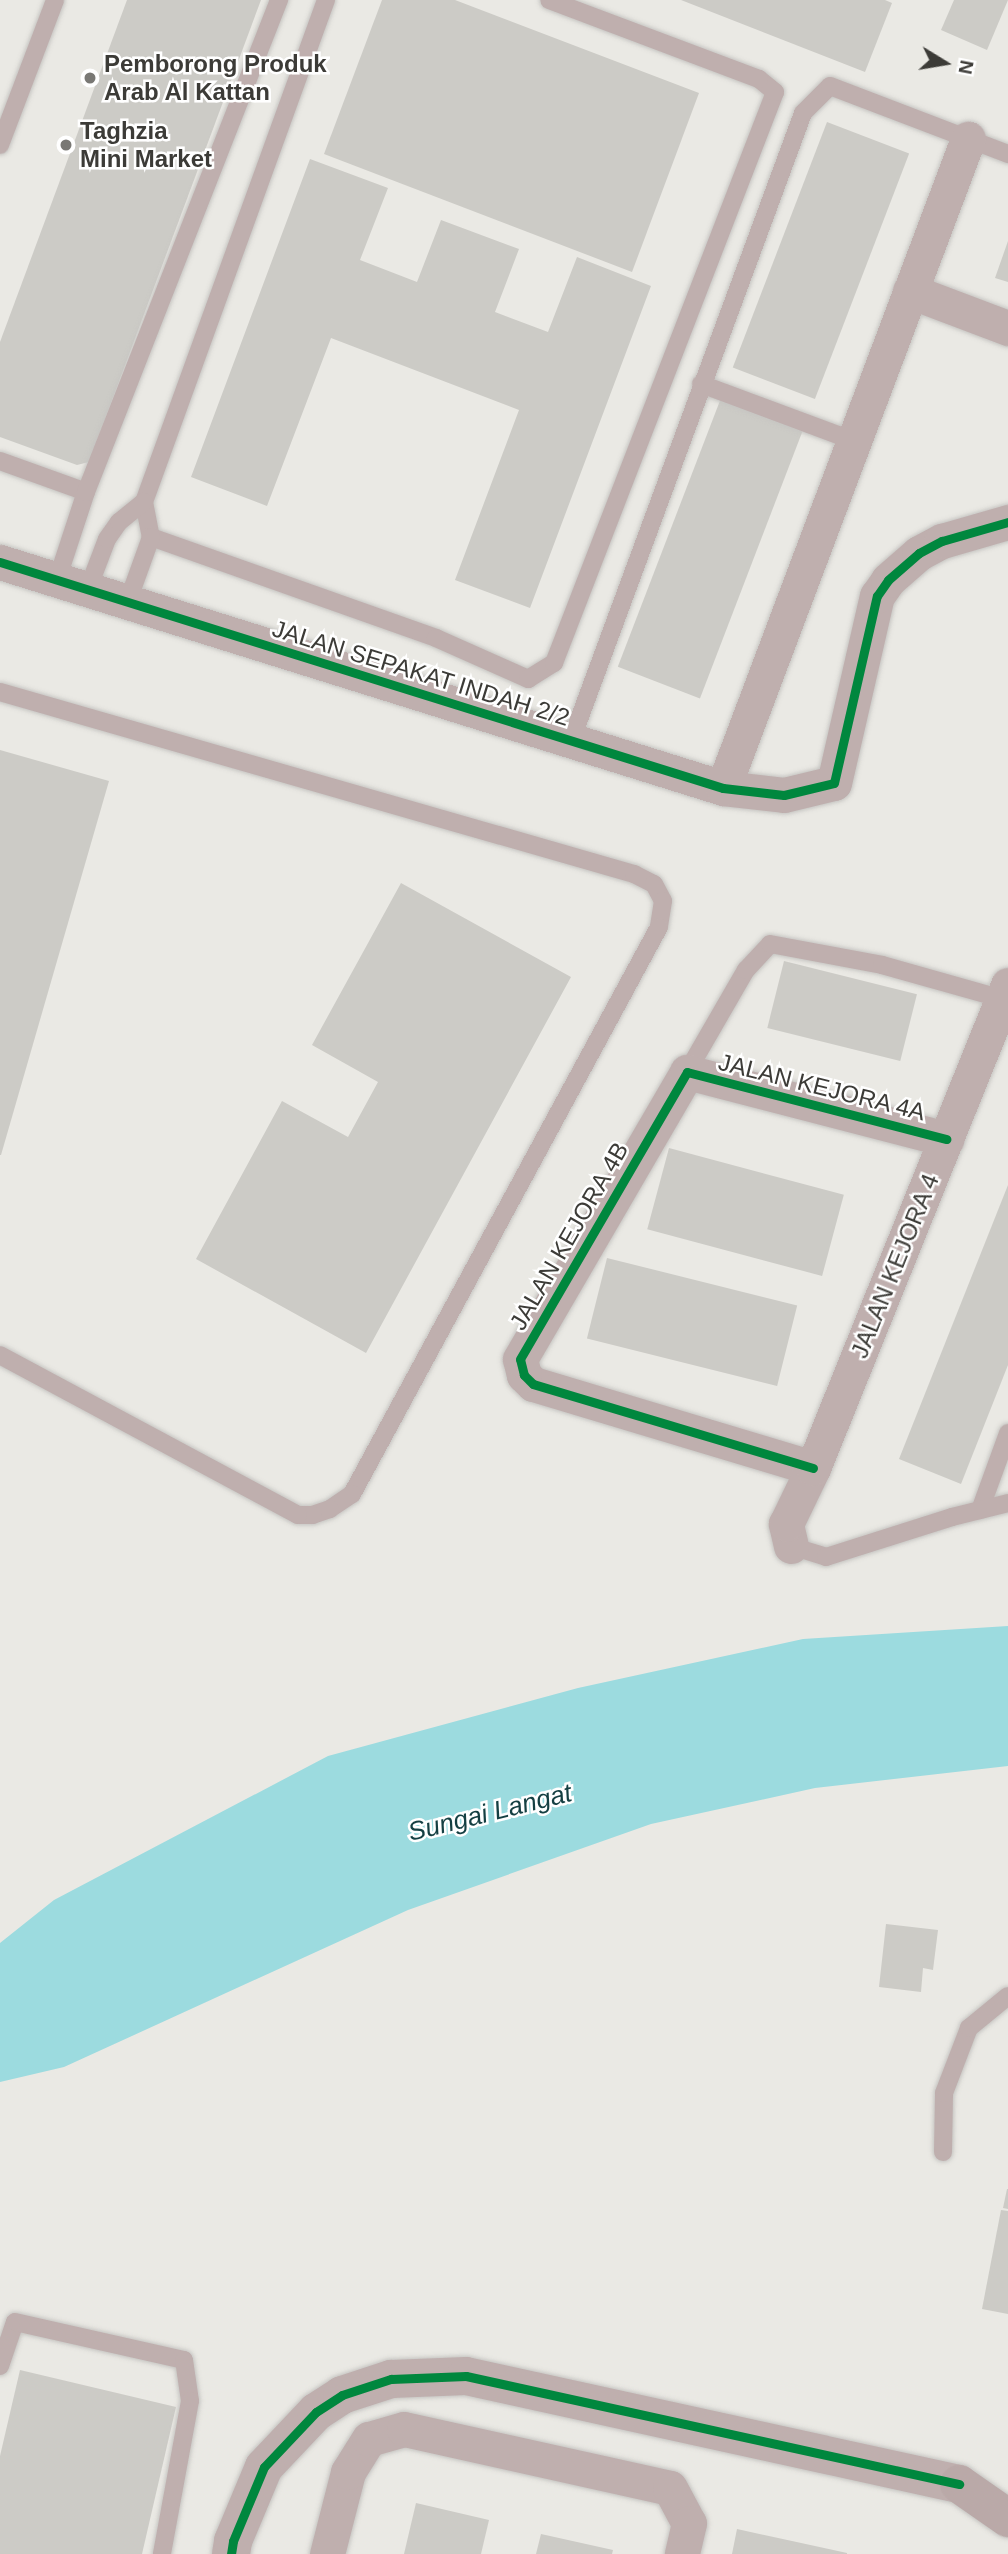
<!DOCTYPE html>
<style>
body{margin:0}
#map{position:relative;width:1008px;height:2554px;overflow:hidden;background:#eae9e4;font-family:Arial,sans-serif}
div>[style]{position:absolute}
.water>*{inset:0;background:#9cdbdf}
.building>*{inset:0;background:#cccbc6;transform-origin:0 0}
.roads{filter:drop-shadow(0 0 2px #c6c5c2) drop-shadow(0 0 2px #c6c5c2)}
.service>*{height:18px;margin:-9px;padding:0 9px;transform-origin:9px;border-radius:9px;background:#bfafae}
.minor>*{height:35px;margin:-17.5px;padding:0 17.5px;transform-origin:17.5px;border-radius:17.5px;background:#bfafae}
.tertiary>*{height:38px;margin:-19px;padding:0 19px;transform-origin:19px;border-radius:19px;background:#bfafae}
.motorway>*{height:38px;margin:-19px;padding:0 19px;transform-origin:19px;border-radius:19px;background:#baa9a8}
.cycleway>*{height:9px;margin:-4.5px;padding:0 4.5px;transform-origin:4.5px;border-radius:4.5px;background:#00873e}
.dots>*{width:19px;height:19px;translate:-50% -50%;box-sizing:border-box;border:4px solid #fff;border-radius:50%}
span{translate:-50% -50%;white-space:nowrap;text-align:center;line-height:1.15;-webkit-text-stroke:5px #fff;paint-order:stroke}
.poi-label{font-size:24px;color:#3c3b37;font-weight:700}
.left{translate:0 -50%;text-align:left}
.street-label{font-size:24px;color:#3c3b37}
.water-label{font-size:26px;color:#143f42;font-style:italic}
.north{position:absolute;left:910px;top:28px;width:70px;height:70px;-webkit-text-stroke:5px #fff;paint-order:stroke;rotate:101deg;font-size:19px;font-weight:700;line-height:28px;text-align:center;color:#3c3b37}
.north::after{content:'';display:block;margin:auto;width:24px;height:32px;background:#3c3b37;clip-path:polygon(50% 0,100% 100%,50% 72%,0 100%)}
</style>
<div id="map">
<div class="water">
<i style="clip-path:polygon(1008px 1626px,1008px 1766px,815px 1788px,651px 1824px,408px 1910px,64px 2067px,0 2082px,0 1943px,54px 1900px,328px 1756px,578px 1688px,803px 1639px)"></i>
</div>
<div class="building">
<i style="clip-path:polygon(127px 0,261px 0,89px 462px,77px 465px,0 437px,0 342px)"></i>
<i style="clip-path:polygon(382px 0,455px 0,699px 93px,632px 272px,324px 154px)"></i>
<i style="clip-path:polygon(681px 0,885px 0,892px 3px,865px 72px)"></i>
<i style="clip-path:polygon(954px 0,1008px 0,987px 50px,941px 30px)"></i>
<i style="left:827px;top:122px;width:88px;height:263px;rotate:21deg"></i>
<i style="clip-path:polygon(310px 159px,388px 188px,360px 260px,417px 282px,441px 220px,519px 249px,495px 312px,548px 332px,577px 257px,651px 286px,530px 608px,455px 580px,519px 410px,331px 338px,267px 506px,191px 477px)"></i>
<i style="clip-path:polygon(1008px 241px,1008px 282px,995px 278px)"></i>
<i style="left:721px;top:398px;width:88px;height:288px;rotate:21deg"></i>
<i style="clip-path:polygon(0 750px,109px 781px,1px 1155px,0 1155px)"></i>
<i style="clip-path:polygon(401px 883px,571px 977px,366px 1353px,196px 1259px,282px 1101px,348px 1137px,378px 1082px,312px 1045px)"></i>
<i style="left:784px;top:961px;width:137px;height:69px;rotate:14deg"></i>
<i style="left:669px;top:1148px;width:181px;height:84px;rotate:15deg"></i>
<i style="clip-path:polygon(1008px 1185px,1008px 1365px,961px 1484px,899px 1459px)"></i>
<i style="left:607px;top:1258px;width:196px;height:83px;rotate:14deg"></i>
<i style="clip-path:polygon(886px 1924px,938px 1930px,933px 1970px,923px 1968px,921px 1992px,879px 1987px)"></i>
<i style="clip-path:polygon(1007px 2189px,1008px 2189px,1008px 2209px,1003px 2208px)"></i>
<i style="clip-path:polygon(1001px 2210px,1008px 2211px,1008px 2314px,982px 2309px)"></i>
<i style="clip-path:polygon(20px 2370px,176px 2407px,142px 2554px,0 2554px,0 2456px)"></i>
<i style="clip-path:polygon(416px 2503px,489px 2520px,481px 2554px,404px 2554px)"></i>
<i style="clip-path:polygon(737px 2529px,847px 2553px,847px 2554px,732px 2554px)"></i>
<i style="clip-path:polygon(541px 2534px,613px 2550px,612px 2554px,536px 2554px)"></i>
</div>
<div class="roads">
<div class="service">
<i style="left:326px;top:0;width:534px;rotate:109.93deg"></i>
<i style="left:144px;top:502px;width:36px;rotate:79deg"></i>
<i style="left:151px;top:537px;width:302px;rotate:19.5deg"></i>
<i style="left:436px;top:638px;width:101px;rotate:24deg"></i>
<i style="left:528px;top:679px;width:31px;rotate:-32deg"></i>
<i style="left:554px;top:663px;width:612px;rotate:-68.84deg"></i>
<i style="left:775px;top:92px;width:21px;rotate:-141deg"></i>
<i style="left:759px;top:79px;width:224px;rotate:-159.4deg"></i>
<i style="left:0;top:145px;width:155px;rotate:-69.2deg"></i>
<i style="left:701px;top:384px;width:163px;rotate:20.4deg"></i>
<i style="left:0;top:461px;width:91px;rotate:19.8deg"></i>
<i style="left:57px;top:580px;width:93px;rotate:-71.8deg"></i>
<i style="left:86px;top:492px;width:529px;rotate:-68.58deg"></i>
<i style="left:88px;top:589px;width:53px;rotate:-69.2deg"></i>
<i style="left:107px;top:539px;width:21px;rotate:-55deg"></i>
<i style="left:119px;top:522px;width:32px;rotate:-39deg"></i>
<i style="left:128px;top:601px;width:68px;rotate:-70.2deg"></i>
<i style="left:0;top:692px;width:660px;rotate:16.02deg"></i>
<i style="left:634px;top:874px;width:22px;rotate:27deg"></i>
<i style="left:654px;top:884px;width:19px;rotate:62deg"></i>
<i style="left:663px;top:901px;width:26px;rotate:99deg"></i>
<i style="left:659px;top:927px;width:645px;rotate:118.43deg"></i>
<i style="left:352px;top:1494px;width:27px;rotate:146deg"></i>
<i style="left:330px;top:1509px;width:18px;rotate:161deg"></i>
<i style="left:313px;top:1515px;width:15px;rotate:180deg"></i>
<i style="left:298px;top:1515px;width:338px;rotate:-151.8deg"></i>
<i style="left:571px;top:741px;width:669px;rotate:-69.72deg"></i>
<i style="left:803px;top:113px;width:38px;rotate:-45deg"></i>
<i style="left:830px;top:86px;width:191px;rotate:20.9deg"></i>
<i style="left:687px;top:1072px;width:118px;rotate:-60deg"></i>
<i style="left:746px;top:970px;width:35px;rotate:-47deg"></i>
<i style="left:770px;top:944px;width:114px;rotate:10.6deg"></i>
<i style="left:882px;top:965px;width:126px;rotate:15.7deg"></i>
<i style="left:980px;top:1510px;width:82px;rotate:-70deg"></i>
<i style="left:791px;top:1546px;width:37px;rotate:17deg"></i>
<i style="left:826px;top:1557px;width:132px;rotate:-17.6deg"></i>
<i style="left:952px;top:1517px;width:58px;rotate:-14deg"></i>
<i style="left:943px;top:2152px;width:59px;rotate:-89deg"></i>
<i style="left:944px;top:2093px;width:70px;rotate:-69deg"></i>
<i style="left:969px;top:2028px;width:50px;rotate:-39.4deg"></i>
<i style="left:0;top:2366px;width:46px;rotate:-71.2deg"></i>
<i style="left:15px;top:2322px;width:173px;rotate:12.7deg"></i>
<i style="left:184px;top:2360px;width:41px;rotate:81.7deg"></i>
<i style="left:190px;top:2401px;width:156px;rotate:100.4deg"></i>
</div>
<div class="minor">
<i style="left:910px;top:291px;width:105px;rotate:20.7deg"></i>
<i style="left:0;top:562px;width:757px;rotate:17.36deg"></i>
<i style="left:723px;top:788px;width:61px;rotate:6.5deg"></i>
<i style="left:784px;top:795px;width:51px;rotate:-13.5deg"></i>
<i style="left:834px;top:783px;width:192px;rotate:-77.1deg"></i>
<i style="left:877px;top:596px;width:19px;rotate:-55deg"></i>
<i style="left:888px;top:580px;width:41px;rotate:-41.1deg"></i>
<i style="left:919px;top:553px;width:26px;rotate:-28deg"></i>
<i style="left:942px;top:541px;width:69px;rotate:-16.1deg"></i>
<i style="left:723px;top:788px;width:694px;rotate:-69.32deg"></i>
<i style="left:813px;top:1468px;width:292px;rotate:-163.3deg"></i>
<i style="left:533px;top:1384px;width:13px;rotate:-135deg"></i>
<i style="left:524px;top:1375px;width:16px;rotate:-104deg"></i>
<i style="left:520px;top:1359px;width:332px;rotate:-59.8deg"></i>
<i style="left:687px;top:1072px;width:268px;rotate:14.5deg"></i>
<i style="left:791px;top:1546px;width:23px;rotate:-103deg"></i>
<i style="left:786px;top:1524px;width:62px;rotate:-64.3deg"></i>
<i style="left:813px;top:1468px;width:521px;rotate:-68.01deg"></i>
<i style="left:327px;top:2554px;width:85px;rotate:-75.6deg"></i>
<i style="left:348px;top:2472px;width:39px;rotate:-58deg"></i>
<i style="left:369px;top:2439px;width:36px;rotate:-16deg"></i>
<i style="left:404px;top:2429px;width:272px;rotate:12.5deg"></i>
<i style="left:670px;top:2488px;width:40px;rotate:62deg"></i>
<i style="left:689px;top:2523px;width:32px;rotate:103deg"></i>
</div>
<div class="tertiary">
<i style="left:231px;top:2554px;width:13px;rotate:-81deg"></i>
<i style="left:233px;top:2541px;width:80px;rotate:-67.3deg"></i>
<i style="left:264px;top:2467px;width:76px;rotate:-46.6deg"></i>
<i style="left:316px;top:2412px;width:31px;rotate:-33deg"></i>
<i style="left:342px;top:2395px;width:52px;rotate:-18.1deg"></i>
<i style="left:391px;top:2379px;width:75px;rotate:-2.3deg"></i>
<i style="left:466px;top:2376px;width:505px;rotate:12.36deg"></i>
</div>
<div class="motorway">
<i style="left:959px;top:2484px;width:60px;rotate:34.8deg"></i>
</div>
</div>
<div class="cycleway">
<i style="left:0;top:562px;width:757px;rotate:17.36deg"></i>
<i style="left:723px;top:788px;width:61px;rotate:6.5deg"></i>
<i style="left:784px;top:795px;width:51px;rotate:-13.5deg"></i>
<i style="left:834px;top:783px;width:192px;rotate:-77.1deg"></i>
<i style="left:877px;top:596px;width:19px;rotate:-55deg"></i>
<i style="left:888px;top:580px;width:41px;rotate:-41.1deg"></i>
<i style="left:919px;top:553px;width:26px;rotate:-28deg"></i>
<i style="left:942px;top:541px;width:69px;rotate:-16.1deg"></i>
<i style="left:813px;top:1468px;width:292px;rotate:-163.3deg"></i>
<i style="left:533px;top:1384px;width:13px;rotate:-135deg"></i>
<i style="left:524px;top:1375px;width:16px;rotate:-104deg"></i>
<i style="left:520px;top:1359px;width:332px;rotate:-59.8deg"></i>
<i style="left:687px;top:1072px;width:268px;rotate:14.5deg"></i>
<i style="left:231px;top:2554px;width:13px;rotate:-81deg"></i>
<i style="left:233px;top:2541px;width:80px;rotate:-67.3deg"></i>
<i style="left:264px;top:2467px;width:76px;rotate:-46.6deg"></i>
<i style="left:316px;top:2412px;width:31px;rotate:-33deg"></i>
<i style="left:342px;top:2395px;width:52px;rotate:-18.1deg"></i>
<i style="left:391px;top:2379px;width:75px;rotate:-2.3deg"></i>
<i style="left:466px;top:2376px;width:505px;rotate:12.36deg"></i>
</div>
<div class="dots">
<i style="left:90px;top:78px;background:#797874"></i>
<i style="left:66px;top:145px;background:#797874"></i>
</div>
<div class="poi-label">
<span class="left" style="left:104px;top:78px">Pemborong Produk<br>Arab Al Kattan</span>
<span class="left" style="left:80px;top:145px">Taghzia<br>Mini Market</span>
</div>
<div class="street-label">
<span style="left:421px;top:673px;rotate:17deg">JALAN SEPAKAT INDAH 2/2</span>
<span style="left:822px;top:1087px;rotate:14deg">JALAN KEJORA 4A</span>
<span style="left:569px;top:1236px;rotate:-60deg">JALAN KEJORA 4B</span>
<span style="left:895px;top:1266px;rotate:-68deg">JALAN KEJORA 4</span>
</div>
<div class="water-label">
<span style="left:490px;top:1813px;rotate:-14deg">Sungai Langat</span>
</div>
<div class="north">N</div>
</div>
